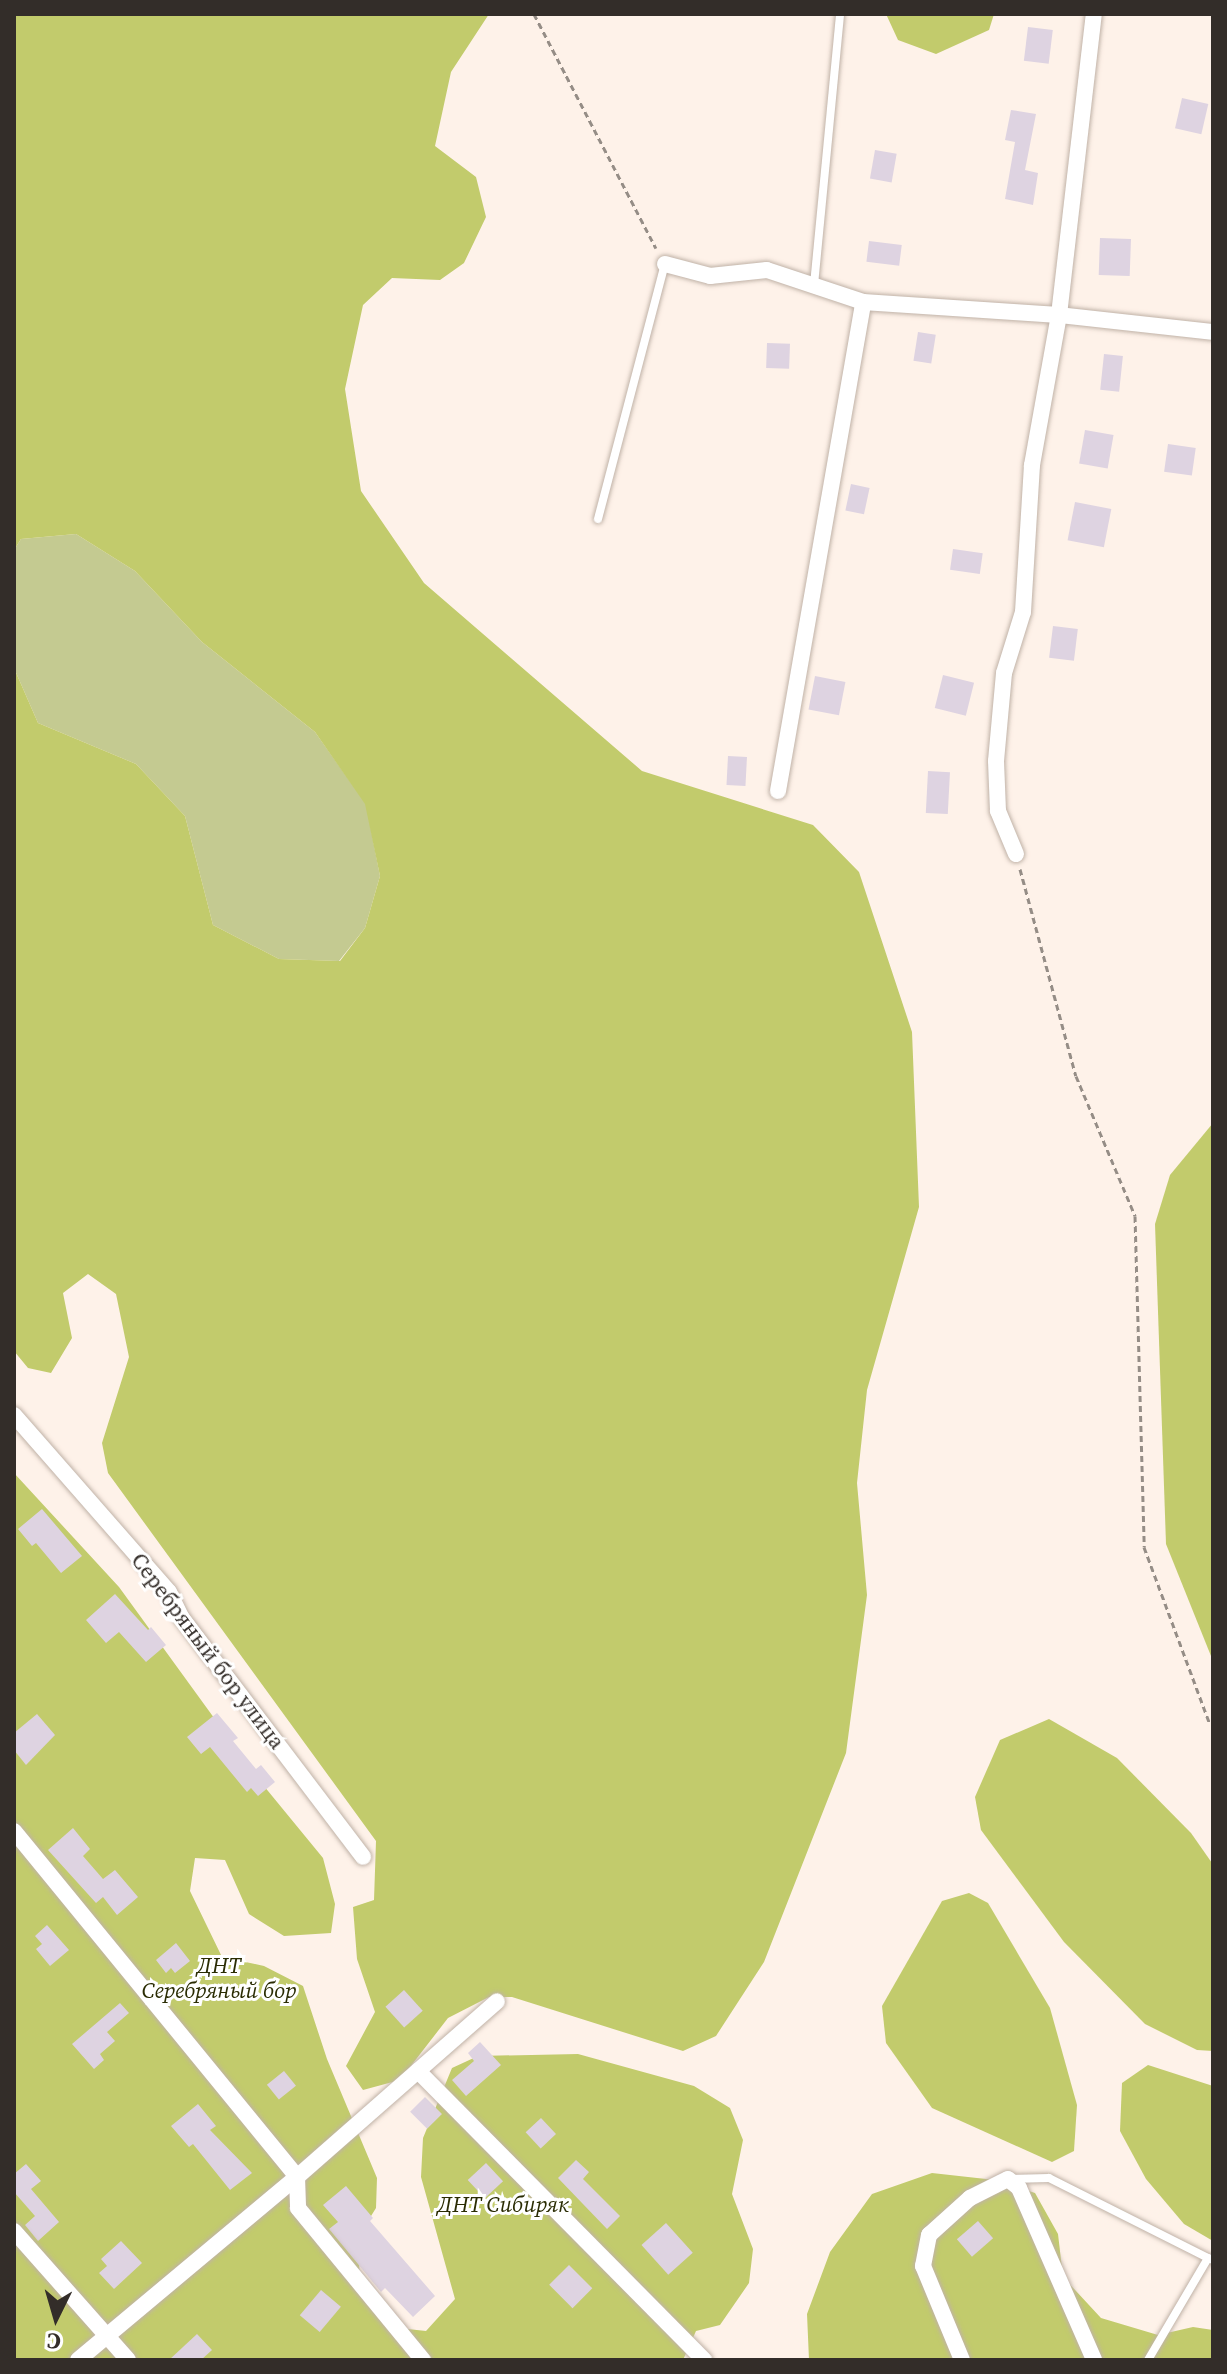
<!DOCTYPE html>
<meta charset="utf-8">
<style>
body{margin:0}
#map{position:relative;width:1227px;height:2374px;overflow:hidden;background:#fef2e9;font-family:"Source Serif 4",serif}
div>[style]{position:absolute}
.green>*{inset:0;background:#c4ca91}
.forest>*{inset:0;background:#c2cb6c}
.building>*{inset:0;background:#ded3e1;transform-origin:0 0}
.path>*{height:3px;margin-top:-1.5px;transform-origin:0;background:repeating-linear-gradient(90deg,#958d86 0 6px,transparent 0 10px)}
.roads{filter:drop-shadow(0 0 2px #c0b2a7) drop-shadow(0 0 2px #c0b2a7)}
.service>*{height:8px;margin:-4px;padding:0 4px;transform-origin:4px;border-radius:4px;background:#fff}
.minor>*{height:16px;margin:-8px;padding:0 8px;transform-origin:8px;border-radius:8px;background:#fff}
span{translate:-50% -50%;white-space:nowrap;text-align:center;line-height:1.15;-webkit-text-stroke:6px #fff;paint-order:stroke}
.street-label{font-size:22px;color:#332d29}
.park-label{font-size:22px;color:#2a2c03;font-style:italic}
.frame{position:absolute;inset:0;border:16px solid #332d29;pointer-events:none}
.north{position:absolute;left:16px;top:2278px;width:80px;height:80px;-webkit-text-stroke:6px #fff;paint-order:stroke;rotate:185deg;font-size:22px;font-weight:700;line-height:32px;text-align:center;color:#332d29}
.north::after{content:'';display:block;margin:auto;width:28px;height:36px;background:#332d29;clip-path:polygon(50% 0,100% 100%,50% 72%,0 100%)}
</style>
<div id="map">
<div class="green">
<i style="clip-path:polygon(76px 534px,135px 571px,202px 642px,315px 732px,366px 804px,380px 876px,365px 928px,339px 961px,279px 959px,213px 925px,185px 816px,136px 764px,38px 723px,14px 668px,14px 550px,21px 539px)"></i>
</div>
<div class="forest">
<i style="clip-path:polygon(14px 14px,489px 14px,451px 72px,435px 146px,476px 177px,486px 217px,464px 263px,440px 280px,392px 278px,363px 305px,345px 389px,361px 491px,424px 583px,642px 771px,813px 825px,859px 872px,912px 1032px,919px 1207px,867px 1390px,857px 1483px,867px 1595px,846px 1753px,764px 1962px,716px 2036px,683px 2051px,512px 1997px,489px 1997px,448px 2018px,400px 2080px,363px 2090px,346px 2066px,375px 2012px,357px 1959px,353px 1907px,374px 1900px,376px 1841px,108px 1473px,102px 1443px,129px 1357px,116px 1294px,88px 1274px,63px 1293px,72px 1338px,51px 1373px,28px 1368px,14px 1351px,14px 668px,38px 723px,136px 764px,185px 816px,213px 925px,279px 959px,340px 961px,365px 928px,380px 876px,365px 804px,315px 732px,202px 642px,135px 571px,76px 534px,21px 539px,14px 550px)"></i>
<i style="clip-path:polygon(886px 14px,994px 14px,989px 30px,936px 54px,898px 40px)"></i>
<i style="clip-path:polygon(1213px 1123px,1213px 1661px,1166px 1544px,1155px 1224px,1170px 1175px)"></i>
<i style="clip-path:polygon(14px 1473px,119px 1587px,259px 1780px,323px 1858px,335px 1904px,331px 1933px,284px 1936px,249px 1914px,225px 1860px,195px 1858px,190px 1891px,222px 1957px,264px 1966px,303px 1986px,327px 2059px,377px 2178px,376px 2208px,358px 2237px,360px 2285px,389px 2327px,426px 2331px,455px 2299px,421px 2177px,423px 2138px,452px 2068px,478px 2056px,578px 2054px,694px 2086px,730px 2108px,743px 2140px,732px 2194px,753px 2249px,749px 2283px,720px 2325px,696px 2331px,683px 2360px,14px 2360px)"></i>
<i style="clip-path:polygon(1049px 1719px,1117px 1758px,1191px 1833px,1212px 1863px,1213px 2051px,1197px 2050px,1145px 2024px,1064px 1942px,981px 1830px,975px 1797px,1000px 1740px)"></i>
<i style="clip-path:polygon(969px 1893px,988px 1903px,1050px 2008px,1077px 2105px,1074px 2151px,1052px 2162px,932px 2108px,886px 2043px,882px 2006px,942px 1901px)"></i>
<i style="clip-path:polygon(1148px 2065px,1213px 2086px,1213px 2241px,1184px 2224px,1146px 2179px,1120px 2131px,1122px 2083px)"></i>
<i style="clip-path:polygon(932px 2173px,995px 2180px,1035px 2193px,1058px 2234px,1063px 2277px,1101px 2318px,1158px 2335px,1193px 2327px,1213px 2330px,1213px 2360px,809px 2360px,807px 2314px,830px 2252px,872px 2194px)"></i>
</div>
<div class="building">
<i style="left:1028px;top:27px;width:25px;height:34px;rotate:7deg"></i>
<i style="left:1182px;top:98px;width:27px;height:31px;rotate:13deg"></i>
<i style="clip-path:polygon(1011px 110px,1036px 114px,1025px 170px,1038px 173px,1033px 205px,1005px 199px,1015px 142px,1005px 140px)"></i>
<i style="left:875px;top:150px;width:22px;height:29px;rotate:10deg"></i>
<i style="left:1100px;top:238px;width:31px;height:37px;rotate:2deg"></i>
<i style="left:869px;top:241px;width:33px;height:21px;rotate:7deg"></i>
<i style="left:918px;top:332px;width:18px;height:29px;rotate:9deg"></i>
<i style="left:767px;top:343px;width:23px;height:25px;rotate:2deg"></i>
<i style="left:1104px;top:354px;width:19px;height:36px;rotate:6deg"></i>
<i style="left:1085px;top:430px;width:29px;height:34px;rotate:10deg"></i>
<i style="left:1168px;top:444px;width:28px;height:28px;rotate:8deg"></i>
<i style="left:851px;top:484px;width:19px;height:27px;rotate:12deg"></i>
<i style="left:1075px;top:502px;width:37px;height:39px;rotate:11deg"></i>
<i style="left:953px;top:549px;width:30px;height:21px;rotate:8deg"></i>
<i style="left:1053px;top:626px;width:25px;height:32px;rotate:7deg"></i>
<i style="left:943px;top:675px;width:32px;height:34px;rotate:14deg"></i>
<i style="left:815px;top:676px;width:31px;height:34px;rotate:11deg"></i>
<i style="left:728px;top:756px;width:19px;height:29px;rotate:3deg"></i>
<i style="left:928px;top:771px;width:22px;height:42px;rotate:3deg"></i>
<i style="clip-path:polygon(42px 1509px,82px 1556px,61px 1573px,36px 1543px,32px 1546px,18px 1529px)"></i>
<i style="clip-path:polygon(115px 1594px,148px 1630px,151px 1627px,166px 1645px,146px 1662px,119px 1632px,106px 1643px,86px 1620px)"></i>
<i style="clip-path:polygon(217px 1713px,238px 1738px,233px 1741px,256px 1769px,261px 1765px,275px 1782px,258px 1796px,251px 1788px,247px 1792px,210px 1747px,201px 1754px,187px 1737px)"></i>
<i style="clip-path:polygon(37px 1714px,55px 1735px,26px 1765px,14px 1750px,14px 1733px)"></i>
<i style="clip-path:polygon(73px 1828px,90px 1849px,83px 1856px,103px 1879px,115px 1870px,138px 1897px,117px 1915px,103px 1897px,96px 1903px,48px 1850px)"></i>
<i style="clip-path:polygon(47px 1925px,69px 1950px,50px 1966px,36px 1949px,42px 1944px,35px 1936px)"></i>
<i style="clip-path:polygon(176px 1943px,190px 1961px,175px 1973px,171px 1968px,166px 1973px,156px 1960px)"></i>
<i style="left:404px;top:1990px;width:28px;height:25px;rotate:48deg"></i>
<i style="clip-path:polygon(120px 2003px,129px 2013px,107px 2032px,115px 2041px,100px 2054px,104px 2060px,94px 2069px,72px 2044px)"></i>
<i style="clip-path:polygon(480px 2042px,501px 2065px,466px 2096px,452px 2080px,474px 2061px,468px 2053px)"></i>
<i style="left:284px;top:2071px;width:19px;height:22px;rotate:51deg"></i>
<i style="left:425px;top:2097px;width:24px;height:21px;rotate:45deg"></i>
<i style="clip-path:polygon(198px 2104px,216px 2126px,210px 2130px,252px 2173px,230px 2190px,193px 2144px,189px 2147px,171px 2126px)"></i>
<i style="left:541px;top:2118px;width:22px;height:21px;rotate:47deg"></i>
<i style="clip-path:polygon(576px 2160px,589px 2172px,583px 2179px,620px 2216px,607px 2229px,558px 2178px)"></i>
<i style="left:486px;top:2163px;width:25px;height:25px;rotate:47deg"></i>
<i style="clip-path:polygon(26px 2164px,41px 2181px,31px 2189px,59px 2222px,38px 2241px,25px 2225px,35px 2216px,14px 2192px,14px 2174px)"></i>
<i style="clip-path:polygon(346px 2186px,373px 2218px,370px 2221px,435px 2296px,413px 2317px,385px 2288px,381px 2292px,329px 2229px,338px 2222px,323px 2205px)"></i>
<i style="left:978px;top:2221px;width:23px;height:28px;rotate:49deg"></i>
<i style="left:666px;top:2223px;width:40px;height:33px;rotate:48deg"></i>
<i style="clip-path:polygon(121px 2241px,142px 2263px,114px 2289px,99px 2273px,107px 2266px,101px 2259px)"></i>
<i style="left:569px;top:2265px;width:33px;height:28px;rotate:45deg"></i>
<i style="left:321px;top:2290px;width:26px;height:33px;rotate:40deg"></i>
<i style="clip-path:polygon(197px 2334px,212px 2350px,201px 2360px,169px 2360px)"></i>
</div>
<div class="path">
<i style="left:534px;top:14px;width:264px;rotate:62.5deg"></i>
<i style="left:1020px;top:869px;width:214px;rotate:74.9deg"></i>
<i style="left:1076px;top:1076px;width:152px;rotate:67.1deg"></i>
<i style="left:1135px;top:1216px;width:331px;rotate:88.4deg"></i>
<i style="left:1144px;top:1547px;width:187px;rotate:69.6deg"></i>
</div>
<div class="roads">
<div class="service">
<i style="left:814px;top:285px;width:272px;rotate:-84.5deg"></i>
<i style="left:598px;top:519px;width:264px;rotate:-75.3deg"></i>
<i style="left:1009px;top:2179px;width:40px;rotate:-1.4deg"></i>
<i style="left:1049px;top:2178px;width:178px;rotate:26.7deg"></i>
<i style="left:1148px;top:2360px;width:118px;rotate:-59.5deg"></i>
<i style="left:1208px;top:2258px;width:5px;rotate:22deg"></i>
</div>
<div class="minor">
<i style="left:665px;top:264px;width:47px;rotate:14.9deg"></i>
<i style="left:710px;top:276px;width:57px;rotate:-6deg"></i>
<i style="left:767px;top:270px;width:101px;rotate:18.4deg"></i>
<i style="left:863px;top:302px;width:196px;rotate:3.8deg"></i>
<i style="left:1059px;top:315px;width:155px;rotate:6.3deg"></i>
<i style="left:778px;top:791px;width:496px;rotate:-80.1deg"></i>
<i style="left:1016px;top:854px;width:47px;rotate:-112.7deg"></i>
<i style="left:998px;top:811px;width:50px;rotate:-92.3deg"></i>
<i style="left:996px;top:761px;width:88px;rotate:-84.8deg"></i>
<i style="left:1004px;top:673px;width:64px;rotate:-72.7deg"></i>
<i style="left:1023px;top:612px;width:147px;rotate:-86.5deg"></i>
<i style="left:1032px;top:465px;width:152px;rotate:-79.8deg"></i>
<i style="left:1059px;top:315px;width:303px;rotate:-83.4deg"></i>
<i style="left:14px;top:1415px;width:235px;rotate:48.8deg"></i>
<i style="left:169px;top:1592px;width:28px;rotate:64deg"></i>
<i style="left:181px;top:1617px;width:301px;rotate:52.8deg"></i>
<i style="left:14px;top:1831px;width:447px;rotate:50.7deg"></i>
<i style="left:418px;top:2071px;width:407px;rotate:45.3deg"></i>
<i style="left:297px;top:2177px;width:31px;rotate:88deg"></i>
<i style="left:298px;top:2208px;width:197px;rotate:50.6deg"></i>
<i style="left:14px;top:2231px;width:172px;rotate:48.5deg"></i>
<i style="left:78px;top:2360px;width:285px;rotate:-39.9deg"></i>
<i style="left:297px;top:2177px;width:266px;rotate:-41.3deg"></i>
<i style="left:962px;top:2360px;width:102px;rotate:-112.5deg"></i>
<i style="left:923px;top:2266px;width:32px;rotate:-79deg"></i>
<i style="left:929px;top:2235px;width:55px;rotate:-42.1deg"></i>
<i style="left:970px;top:2198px;width:42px;rotate:-26.6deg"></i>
<i style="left:1008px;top:2179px;width:14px;rotate:39deg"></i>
<i style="left:1019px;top:2188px;width:188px;rotate:66.4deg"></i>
</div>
</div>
<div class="street-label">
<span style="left:208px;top:1651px;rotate:53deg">Серебряный бор улица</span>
</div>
<div class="park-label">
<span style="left:219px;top:1978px">ДНТ<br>Серебряный бор</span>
<span style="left:503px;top:2205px">ДНТ Сибиряк</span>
</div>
<div class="frame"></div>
<div class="north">С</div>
</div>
